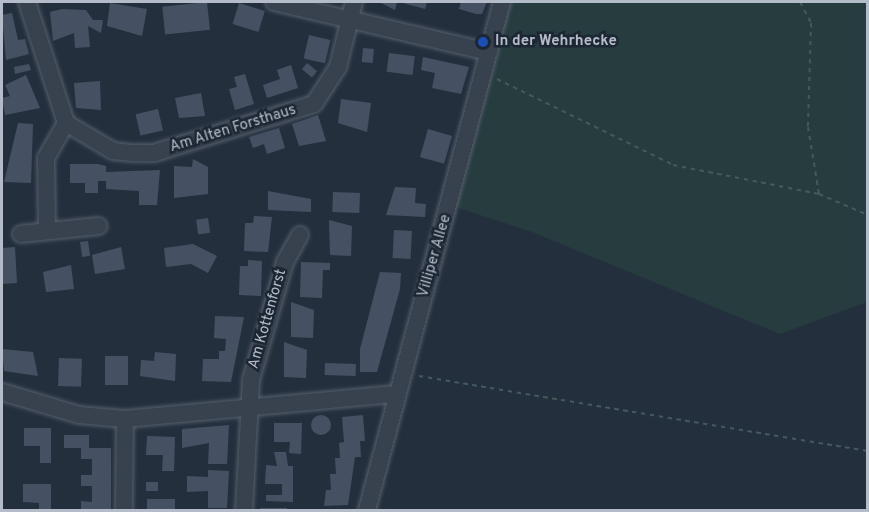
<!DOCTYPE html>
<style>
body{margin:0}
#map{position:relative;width:869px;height:512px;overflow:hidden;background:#242f3e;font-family:Overpass,sans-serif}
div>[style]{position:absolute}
.green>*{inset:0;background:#263c3f}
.building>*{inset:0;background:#455162;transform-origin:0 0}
.round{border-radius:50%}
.path>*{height:2px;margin-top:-1px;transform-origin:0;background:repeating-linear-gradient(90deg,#44595c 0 4.5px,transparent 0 9px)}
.roads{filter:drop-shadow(0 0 2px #565f6c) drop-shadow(0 0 2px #565f6c)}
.minor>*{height:16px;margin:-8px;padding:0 8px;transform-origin:8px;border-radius:8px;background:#38414e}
.dots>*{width:16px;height:16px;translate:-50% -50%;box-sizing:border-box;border:3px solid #1d2633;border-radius:50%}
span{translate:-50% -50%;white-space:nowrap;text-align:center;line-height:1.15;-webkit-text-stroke:5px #1d2633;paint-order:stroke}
.poi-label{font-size:15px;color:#b4bcc9;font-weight:700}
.left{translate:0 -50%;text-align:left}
.street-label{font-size:15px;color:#b4bcc9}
.frame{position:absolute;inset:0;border:3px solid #b4bcc9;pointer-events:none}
</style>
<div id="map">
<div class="green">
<i style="clip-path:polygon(509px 2px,867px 2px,867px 302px,780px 334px,532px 232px,455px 207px)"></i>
</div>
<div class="building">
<i style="left:207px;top:2px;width:28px;height:45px;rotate:84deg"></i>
<i style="clip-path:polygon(379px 2px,397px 2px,395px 10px)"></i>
<i style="clip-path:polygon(399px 2px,427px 2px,425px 9px)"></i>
<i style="clip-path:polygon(461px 2px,487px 2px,482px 14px,476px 14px,459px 9px)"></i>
<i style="clip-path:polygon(110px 3px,147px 9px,142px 36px,107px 26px)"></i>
<i style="left:239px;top:3px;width:27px;height:22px;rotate:17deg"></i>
<i style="clip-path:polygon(62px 9px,86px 10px,93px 20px,103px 20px,101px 33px,88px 26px,90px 47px,75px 48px,74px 33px,53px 41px,50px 12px)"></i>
<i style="clip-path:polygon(12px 13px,18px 40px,25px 39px,29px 54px,6px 60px,2px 15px)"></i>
<i style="left:309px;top:35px;width:22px;height:24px;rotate:13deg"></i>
<i style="left:363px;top:48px;width:11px;height:14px;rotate:5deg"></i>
<i style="left:389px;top:53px;width:26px;height:19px;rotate:7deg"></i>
<i style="clip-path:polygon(423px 57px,469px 67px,461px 94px,432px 88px,435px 73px,421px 70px)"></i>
<i style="left:307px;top:63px;width:13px;height:8px;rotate:39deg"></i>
<i style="clip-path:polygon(29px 64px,31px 70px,15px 74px,14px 67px)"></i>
<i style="clip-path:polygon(291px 65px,298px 88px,267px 98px,263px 85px,280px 79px,277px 70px)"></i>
<i style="clip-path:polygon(245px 74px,254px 104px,235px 110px,229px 89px,237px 87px,234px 77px)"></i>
<i style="clip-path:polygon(26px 75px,40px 108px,5px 115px,2px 98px,10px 96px,5px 85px)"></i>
<i style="clip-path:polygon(100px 81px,101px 110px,76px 108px,74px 83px)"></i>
<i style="clip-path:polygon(201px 93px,205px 116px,179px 118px,175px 98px)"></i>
<i style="clip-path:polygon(341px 99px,371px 103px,367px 132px,338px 123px)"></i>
<i style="left:158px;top:109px;width:22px;height:23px;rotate:77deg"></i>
<i style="clip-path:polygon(318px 115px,326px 141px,299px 146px,292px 124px)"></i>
<i style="clip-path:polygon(18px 123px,33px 124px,31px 183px,4px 182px)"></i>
<i style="clip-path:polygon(279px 128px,285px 148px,267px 154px,264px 144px,253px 148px,249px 137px)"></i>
<i style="left:428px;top:129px;width:25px;height:29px;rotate:16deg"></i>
<i style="clip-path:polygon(193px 159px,208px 167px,208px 194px,174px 198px,174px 166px,192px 167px)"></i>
<i style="clip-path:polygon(70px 164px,98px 164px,106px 166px,106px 172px,160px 170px,157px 205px,139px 205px,139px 191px,106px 189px,106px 181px,98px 181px,98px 193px,85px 193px,85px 183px,70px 183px)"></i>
<i style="clip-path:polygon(395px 187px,416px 188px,415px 203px,426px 204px,425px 217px,386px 215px)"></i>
<i style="clip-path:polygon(268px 191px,311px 199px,311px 212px,268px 210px)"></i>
<i style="left:333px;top:192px;width:27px;height:20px;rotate:2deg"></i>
<i style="clip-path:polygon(254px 216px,272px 217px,268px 252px,244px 251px,245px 223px,253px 223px)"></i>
<i style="left:208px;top:218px;width:15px;height:12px;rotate:82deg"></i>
<i style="clip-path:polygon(329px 220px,352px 226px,351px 256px,330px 255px)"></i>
<i style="left:394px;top:230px;width:18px;height:28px;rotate:3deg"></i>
<i style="left:88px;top:241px;width:15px;height:8px;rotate:82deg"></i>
<i style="clip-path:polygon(193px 244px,217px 256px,208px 273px,191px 264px,166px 267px,164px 248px)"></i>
<i style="clip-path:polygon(15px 247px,17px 283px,2px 284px,2px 248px)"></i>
<i style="clip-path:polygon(121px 247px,125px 269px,95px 274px,92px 255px)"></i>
<i style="clip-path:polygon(248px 260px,262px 261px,261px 296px,239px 295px,240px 266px,248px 266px)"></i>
<i style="clip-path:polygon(301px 262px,330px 263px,330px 270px,323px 270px,322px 298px,300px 297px)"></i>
<i style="clip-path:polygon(71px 265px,74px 289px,46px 292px,43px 272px)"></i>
<i style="clip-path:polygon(380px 272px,401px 273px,400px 289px,377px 372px,360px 372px,360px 349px)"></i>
<i style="clip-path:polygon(291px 302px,314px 310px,313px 338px,291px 337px)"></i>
<i style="clip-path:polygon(215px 316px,244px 317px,231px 382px,202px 381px,203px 359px,219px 359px,219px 351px,225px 351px,226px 339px,214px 338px)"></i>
<i style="clip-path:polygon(284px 342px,307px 350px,306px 378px,284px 377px)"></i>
<i style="clip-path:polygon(2px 349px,33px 352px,38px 376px,4px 371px)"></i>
<i style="clip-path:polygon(155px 352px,176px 354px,175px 381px,140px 376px,141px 360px,154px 361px)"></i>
<i style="left:105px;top:356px;width:23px;height:29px"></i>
<i style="left:59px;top:358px;width:23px;height:28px;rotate:2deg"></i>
<i style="left:325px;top:363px;width:31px;height:12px;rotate:2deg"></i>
<i style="clip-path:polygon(363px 415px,365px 441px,360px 441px,361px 457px,355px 457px,348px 505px,324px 506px,326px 490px,331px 490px,330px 474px,336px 474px,335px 458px,340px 458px,339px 443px,344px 442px,342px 417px)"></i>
<i class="round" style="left:311px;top:415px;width:20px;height:20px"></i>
<i style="clip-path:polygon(274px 423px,302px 423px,301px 454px,289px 453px,290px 442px,274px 442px)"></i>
<i style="clip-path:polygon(229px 425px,227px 464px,208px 464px,209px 443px,182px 448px,182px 429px)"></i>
<i style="clip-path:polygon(24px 428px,51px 428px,51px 463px,40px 463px,40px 446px,24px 446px)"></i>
<i style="clip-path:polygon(64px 435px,89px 435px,89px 448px,111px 448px,111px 510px,81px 510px,81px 501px,92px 502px,92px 486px,81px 486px,81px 475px,92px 475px,92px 459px,81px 459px,81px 448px,64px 448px)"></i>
<i style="clip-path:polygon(147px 436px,175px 437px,174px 471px,162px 471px,163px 455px,146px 455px)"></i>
<i style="clip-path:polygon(274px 452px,286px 452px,288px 466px,293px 466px,293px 502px,266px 501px,266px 495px,282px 495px,282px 484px,265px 484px,266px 465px,277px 466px)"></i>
<i style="clip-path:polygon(208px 470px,229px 471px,227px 508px,208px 508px,208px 491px,187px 492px,187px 476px,208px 477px)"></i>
<i style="left:146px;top:482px;width:12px;height:9px"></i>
<i style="clip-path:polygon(23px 484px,51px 484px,51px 510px,39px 510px,39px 503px,23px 502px)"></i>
<i style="left:147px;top:499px;width:28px;height:11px"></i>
<i style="left:260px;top:508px;width:27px;height:2px"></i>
</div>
<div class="path">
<i style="left:800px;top:2px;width:24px;rotate:62deg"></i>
<i style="left:811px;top:23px;width:104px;rotate:91.7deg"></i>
<i style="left:808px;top:127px;width:68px;rotate:80.7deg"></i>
<i style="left:819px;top:194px;width:53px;rotate:23.2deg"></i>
<i style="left:497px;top:79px;width:196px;rotate:26deg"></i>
<i style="left:673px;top:165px;width:149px;rotate:11.2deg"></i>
<i style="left:419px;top:376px;width:455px;rotate:9.5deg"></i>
</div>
<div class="roads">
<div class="minor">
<i style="left:27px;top:2px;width:127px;rotate:72.1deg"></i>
<i style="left:66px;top:123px;width:55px;rotate:30.8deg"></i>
<i style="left:113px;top:151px;width:20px;rotate:6deg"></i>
<i style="left:133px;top:153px;width:21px"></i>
<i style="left:154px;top:153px;width:167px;rotate:-17deg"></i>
<i style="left:314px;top:104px;width:44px;rotate:-57deg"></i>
<i style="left:338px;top:67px;width:67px;rotate:-76.2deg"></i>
<i style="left:274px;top:2px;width:221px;rotate:13.1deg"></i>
<i style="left:47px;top:231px;width:73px;rotate:-90.8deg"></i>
<i style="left:46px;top:158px;width:40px;rotate:-60.3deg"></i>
<i style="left:21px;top:234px;width:78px;rotate:-5.9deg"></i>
<i style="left:2px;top:392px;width:80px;rotate:16.6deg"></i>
<i style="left:79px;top:415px;width:46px;rotate:5deg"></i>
<i style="left:125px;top:419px;width:272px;rotate:-5.3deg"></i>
<i style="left:124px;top:510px;width:91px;rotate:-89.4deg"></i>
<i style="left:244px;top:510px;width:130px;rotate:-86.9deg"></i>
<i style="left:251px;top:380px;width:123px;rotate:-73.9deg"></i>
<i style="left:285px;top:262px;width:31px;rotate:-61deg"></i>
<i style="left:367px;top:510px;width:526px;rotate:-75.12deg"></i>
</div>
</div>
<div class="dots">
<i style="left:483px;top:42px;background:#1a4fb4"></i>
</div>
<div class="poi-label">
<span class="left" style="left:495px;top:42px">In der Wehrhecke</span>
</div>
<div class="street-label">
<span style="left:233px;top:129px;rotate:-17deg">Am Alten Forsthaus</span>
<span style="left:435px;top:256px;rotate:-74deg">Villiper Allee</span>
<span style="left:268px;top:319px;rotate:-74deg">Am Kottenforst</span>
</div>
<div class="frame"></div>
</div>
